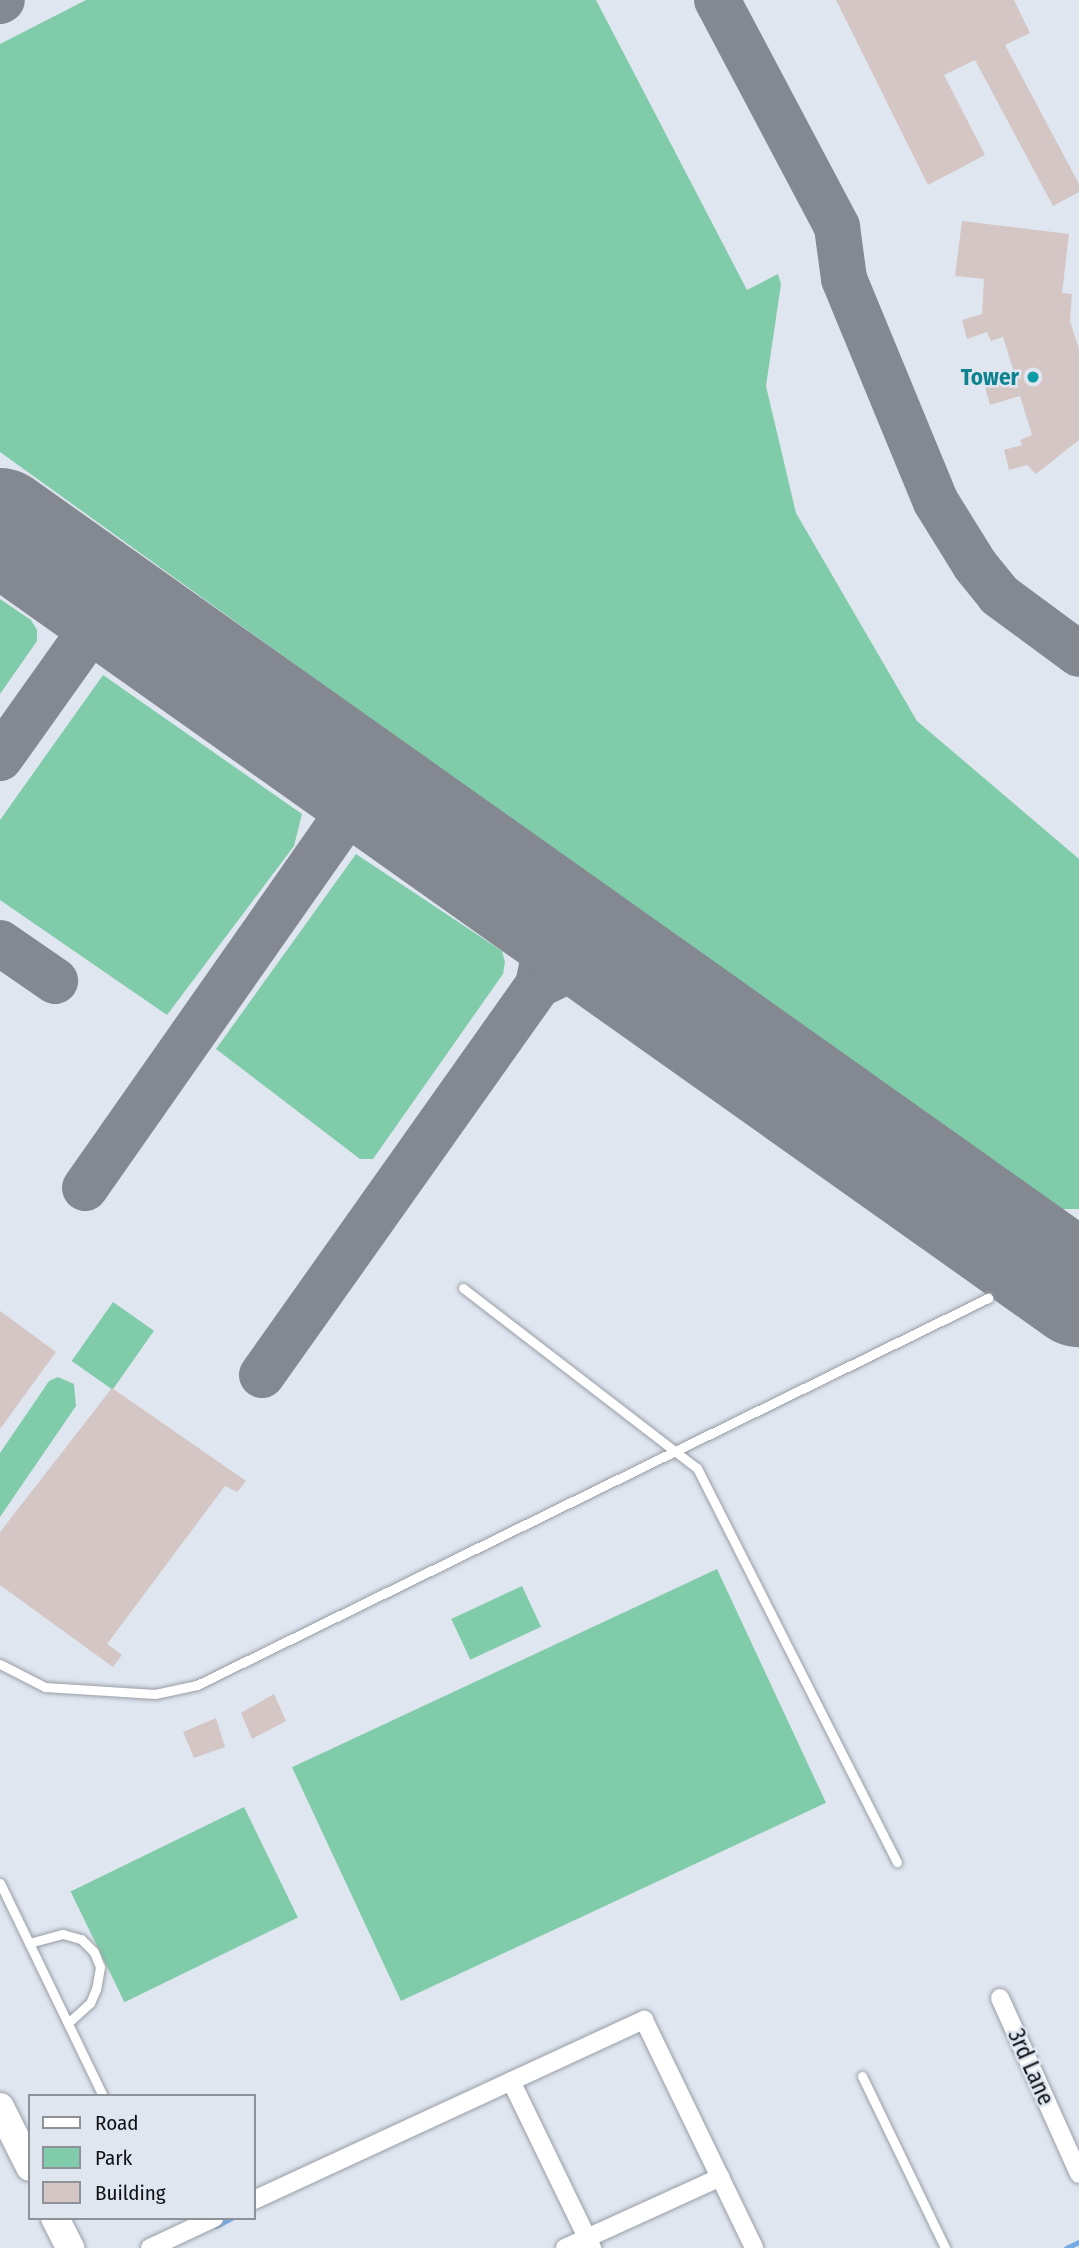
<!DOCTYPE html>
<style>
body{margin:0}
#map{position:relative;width:1079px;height:2248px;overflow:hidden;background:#e0e6f0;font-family:"Fira Sans Condensed",sans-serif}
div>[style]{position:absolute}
.green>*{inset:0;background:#80ccaa;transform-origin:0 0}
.stream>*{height:5px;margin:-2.5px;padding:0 2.5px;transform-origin:2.5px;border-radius:2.5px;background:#74abe4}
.taxiway>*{height:46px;margin:-23px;padding:0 23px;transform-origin:23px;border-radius:23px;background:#848890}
.runway>*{height:114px;margin:-57px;padding:0 57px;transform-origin:57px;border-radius:57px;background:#848890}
.building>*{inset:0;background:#d3c6c4}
.roads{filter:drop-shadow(0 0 2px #989da6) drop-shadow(0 0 2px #989da6)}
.lane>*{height:9px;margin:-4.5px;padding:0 4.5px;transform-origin:4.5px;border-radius:4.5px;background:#fff}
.street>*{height:18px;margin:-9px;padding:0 9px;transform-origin:9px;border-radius:9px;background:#fff}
.primary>*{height:28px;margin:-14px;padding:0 14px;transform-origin:14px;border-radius:14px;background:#fff}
.dots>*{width:19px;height:19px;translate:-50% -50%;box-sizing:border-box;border:4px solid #e0e6f0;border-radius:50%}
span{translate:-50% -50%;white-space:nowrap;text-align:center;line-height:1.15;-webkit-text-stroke:5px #e0e6f0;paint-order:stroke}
.culture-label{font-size:23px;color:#0d838f;font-weight:700}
.right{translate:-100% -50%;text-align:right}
.street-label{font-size:23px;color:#111317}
.legend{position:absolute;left:28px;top:2094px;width:228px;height:126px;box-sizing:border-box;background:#e0e6f0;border:2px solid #8d9299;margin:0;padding:9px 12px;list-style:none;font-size:21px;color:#111317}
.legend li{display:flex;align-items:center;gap:14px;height:35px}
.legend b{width:35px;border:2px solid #8d9299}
</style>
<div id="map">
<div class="green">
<i style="clip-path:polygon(86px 0,596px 0,747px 290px,778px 274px,781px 284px,766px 386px,796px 513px,917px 721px,1079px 859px,1079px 1209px,1051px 1209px,0 452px,0 44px)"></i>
<i style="clip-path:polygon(0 599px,31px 620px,37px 630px,37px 641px,0 694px)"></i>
<i style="clip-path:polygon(103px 675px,302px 814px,294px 846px,167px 1015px,0 900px,0 820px)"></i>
<i style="clip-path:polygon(356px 854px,502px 951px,505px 962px,503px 974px,373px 1159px,360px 1159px,216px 1049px)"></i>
<i style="left:113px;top:1302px;width:50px;height:72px;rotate:35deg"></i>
<i style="clip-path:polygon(58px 1377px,74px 1384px,76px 1406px,0 1517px,0 1453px,49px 1381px)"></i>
<i style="left:717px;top:1569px;width:258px;height:469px;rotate:65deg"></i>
<i style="left:522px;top:1586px;width:45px;height:78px;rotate:65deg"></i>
<i style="left:244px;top:1807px;width:123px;height:193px;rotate:64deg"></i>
</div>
<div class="stream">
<i style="left:216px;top:2226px;width:18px;rotate:-27deg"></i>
<i style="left:1066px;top:2248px;width:14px;rotate:-25deg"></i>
</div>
<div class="taxiway">
<i style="left:717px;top:0;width:257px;rotate:62.1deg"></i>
<i style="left:837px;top:227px;width:52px;rotate:82.3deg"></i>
<i style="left:844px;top:279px;width:241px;rotate:67.6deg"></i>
<i style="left:936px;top:502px;width:74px;rotate:58.2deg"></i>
<i style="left:975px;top:565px;width:38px;rotate:51deg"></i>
<i style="left:999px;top:595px;width:99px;rotate:36.4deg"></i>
<i style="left:0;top:1px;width:2px;rotate:-27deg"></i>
<i style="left:0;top:758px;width:190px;rotate:-54.6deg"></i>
<i style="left:0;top:943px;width:67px;rotate:34.6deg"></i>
<i style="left:538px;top:985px;width:46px;rotate:-26deg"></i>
<i style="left:579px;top:965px;width:22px"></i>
<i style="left:601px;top:965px;width:37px;rotate:17deg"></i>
<i style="left:85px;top:1188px;width:492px;rotate:-55deg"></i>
<i style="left:1009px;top:1241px;width:44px;rotate:22.5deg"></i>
<i style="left:1050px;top:1258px;width:30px;rotate:12deg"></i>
<i style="left:262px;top:1375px;width:478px;rotate:-54.7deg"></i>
<i style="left:538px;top:985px;width:40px;rotate:-78deg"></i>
<i style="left:546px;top:946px;width:26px;rotate:-103deg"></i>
<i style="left:540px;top:921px;width:36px;rotate:-128deg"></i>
</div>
<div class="runway">
<i style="left:0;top:525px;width:1323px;rotate:35.34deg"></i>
</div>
<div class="building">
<i style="clip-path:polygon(836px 0,1014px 0,1030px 33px,1005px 45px,1079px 184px,1079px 192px,1053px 206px,975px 60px,944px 75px,985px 155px,928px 185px)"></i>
<i style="clip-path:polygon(962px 221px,1069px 234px,1062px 293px,1072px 294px,1070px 321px,1079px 349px,1079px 440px,1036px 474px,1027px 465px,1009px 470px,1004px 450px,1022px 445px,1020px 440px,1032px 435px,1020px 396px,990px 405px,985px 387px,1009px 380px,1013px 369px,1003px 337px,991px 341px,987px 332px,967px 339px,962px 320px,982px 314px,984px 279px,955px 276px)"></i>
<i style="clip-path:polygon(0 1311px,56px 1352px,0 1429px)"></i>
<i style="clip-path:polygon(112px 1388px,246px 1481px,237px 1492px,225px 1486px,107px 1644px,122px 1655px,113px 1667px,0 1585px,0 1532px)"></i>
<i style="clip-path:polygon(274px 1694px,286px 1721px,252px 1739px,241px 1713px)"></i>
<i style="clip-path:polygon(216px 1718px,225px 1747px,194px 1758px,183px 1732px)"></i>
</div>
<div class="roads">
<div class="lane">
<i style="left:463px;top:1288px;width:295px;rotate:37.6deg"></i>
<i style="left:697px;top:1468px;width:442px;rotate:63.1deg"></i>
<i style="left:0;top:1664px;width:51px;rotate:27.1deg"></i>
<i style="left:45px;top:1687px;width:110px;rotate:3.6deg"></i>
<i style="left:155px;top:1694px;width:43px;rotate:-12.1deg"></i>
<i style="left:197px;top:1685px;width:881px;rotate:-26.07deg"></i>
<i style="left:0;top:1883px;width:237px;rotate:64.2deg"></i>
<i style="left:29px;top:1943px;width:35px;rotate:-15deg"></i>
<i style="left:63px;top:1934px;width:19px;rotate:16deg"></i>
<i style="left:81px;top:1939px;width:18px;rotate:45deg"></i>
<i style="left:94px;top:1952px;width:16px;rotate:68deg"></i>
<i style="left:100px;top:1967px;width:22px;rotate:100deg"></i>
<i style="left:96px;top:1989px;width:15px;rotate:113deg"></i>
<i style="left:90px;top:2003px;width:30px;rotate:138deg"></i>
<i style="left:862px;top:2076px;width:191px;rotate:64.2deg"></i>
</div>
<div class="street">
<i style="left:1000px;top:1998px;width:193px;rotate:65.8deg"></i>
<i style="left:511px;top:2081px;width:186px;rotate:64.1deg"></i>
<i style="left:254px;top:2200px;width:430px;rotate:-24.8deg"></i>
<i style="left:644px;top:2020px;width:253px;rotate:64.2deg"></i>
<i style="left:150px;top:2248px;width:71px;rotate:-25.1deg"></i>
<i style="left:565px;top:2248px;width:171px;rotate:-24.5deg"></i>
</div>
<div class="primary">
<i style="left:0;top:2107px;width:67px;rotate:63.4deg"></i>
<i style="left:55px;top:2218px;width:34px;rotate:63deg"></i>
</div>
</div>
<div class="dots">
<i style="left:1033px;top:377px;background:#0f9aa8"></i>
</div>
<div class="culture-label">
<span class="right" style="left:1019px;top:377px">Tower</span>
</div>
<div class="street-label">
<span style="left:1031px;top:2067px;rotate:66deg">3rd Lane</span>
</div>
<ul class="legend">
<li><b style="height:9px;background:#fff"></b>Road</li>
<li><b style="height:19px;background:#80ccaa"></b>Park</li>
<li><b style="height:19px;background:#d3c6c4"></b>Building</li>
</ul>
</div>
